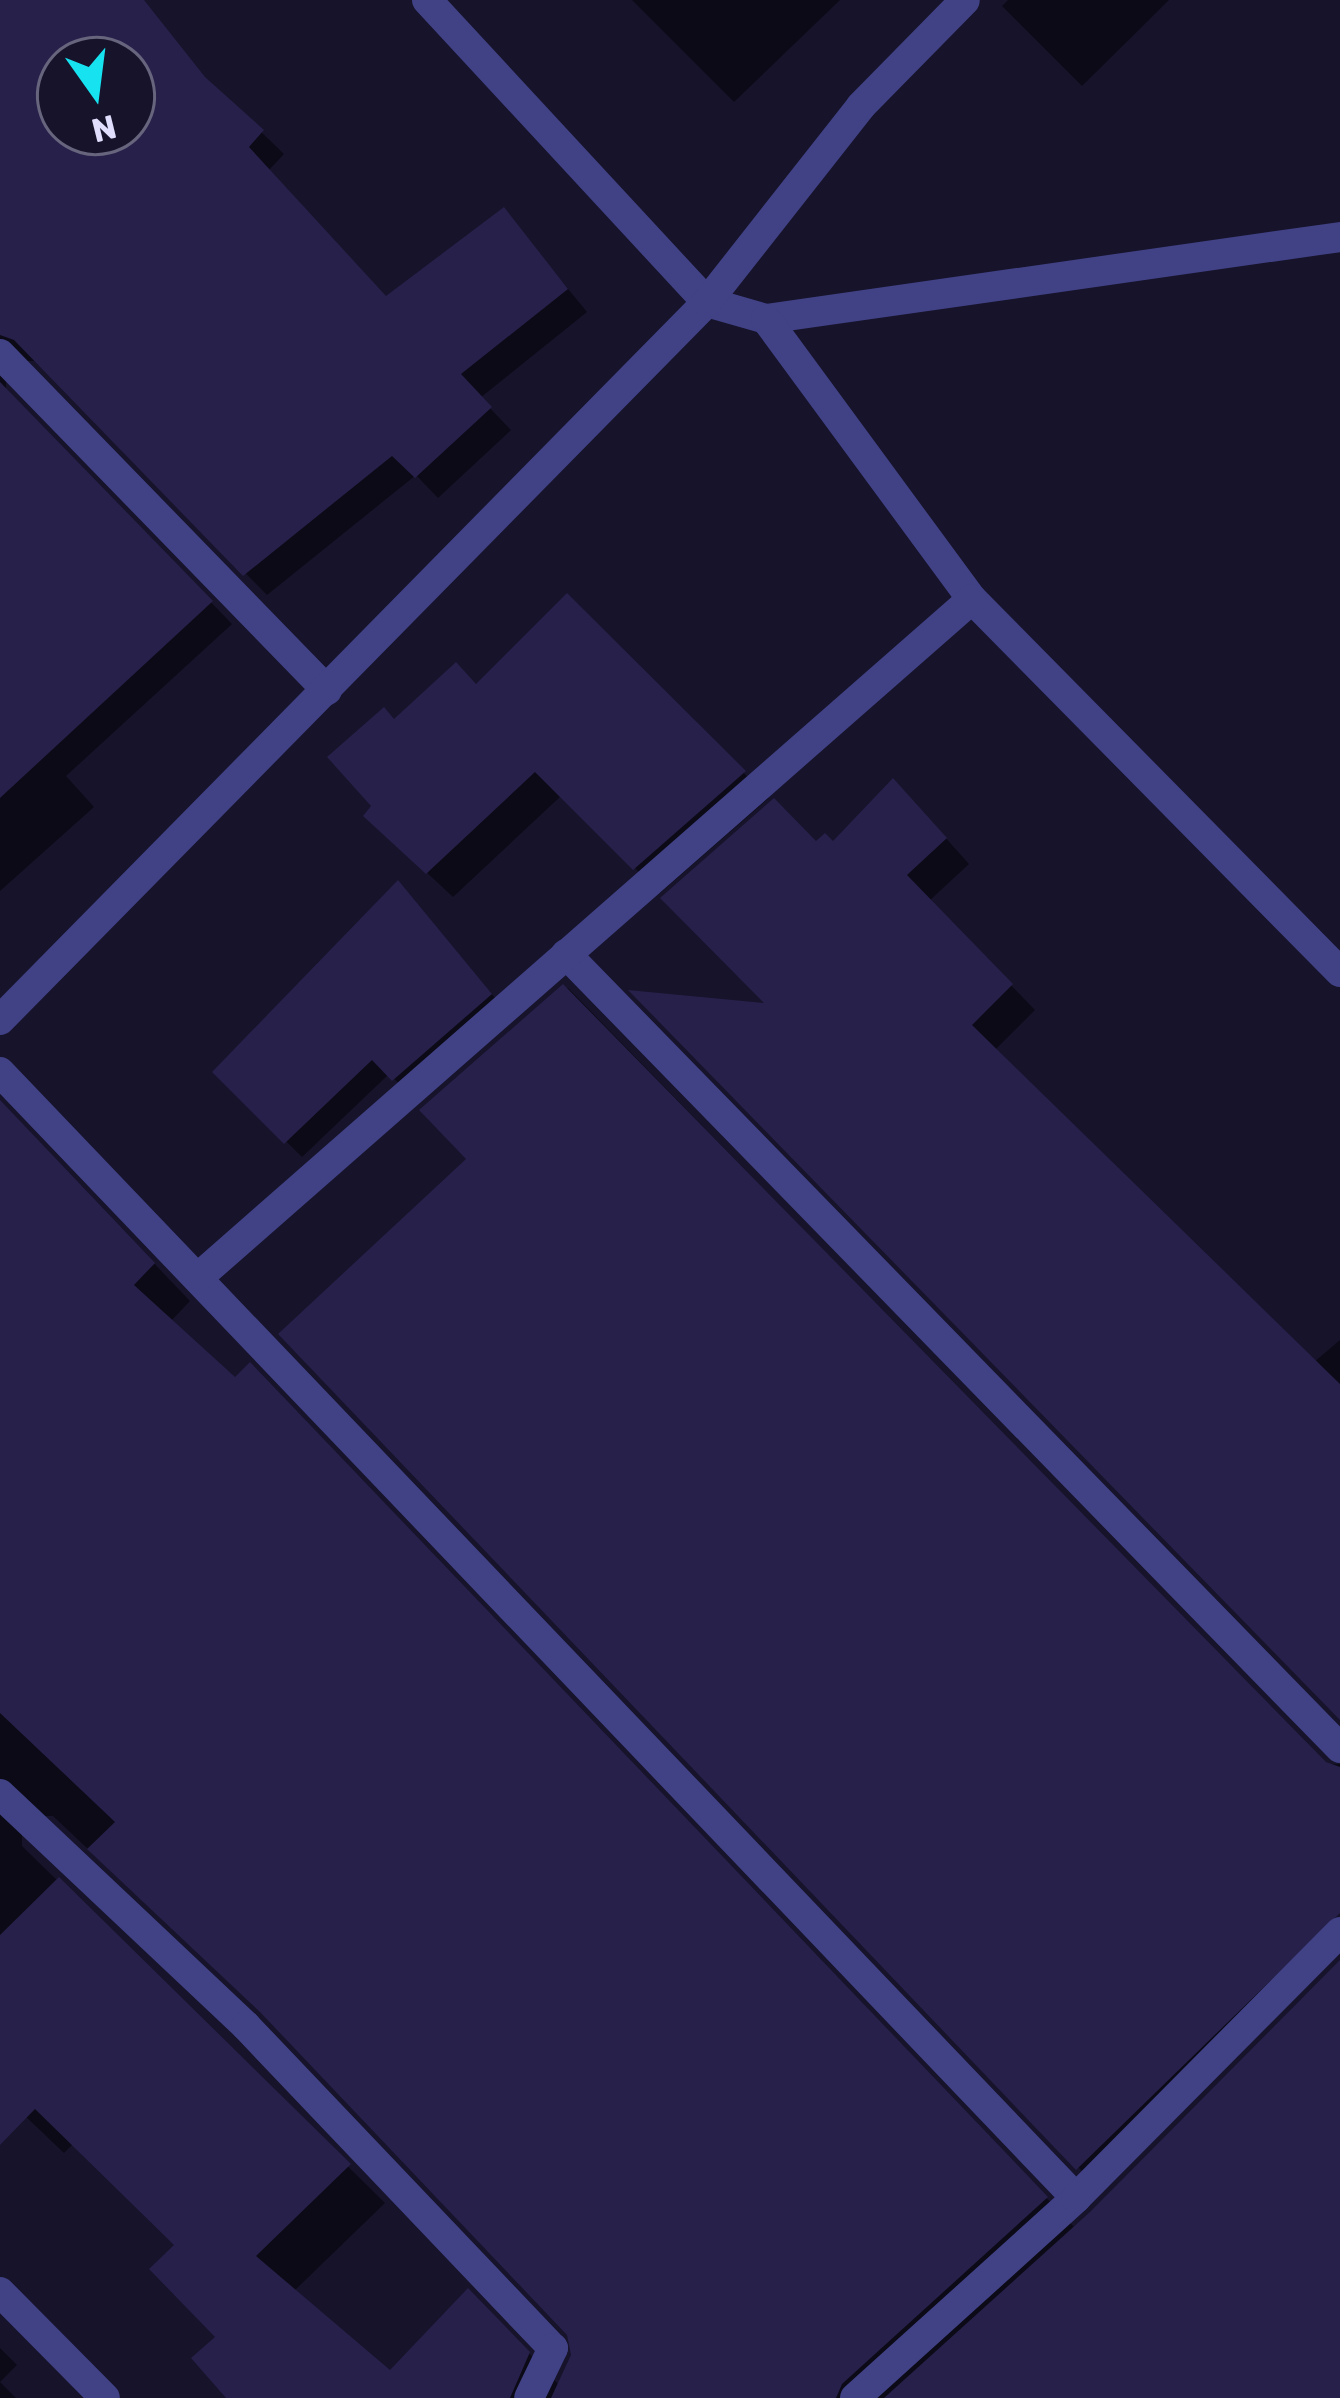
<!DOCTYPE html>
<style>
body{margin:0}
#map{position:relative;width:1340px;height:2398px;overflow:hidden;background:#16132a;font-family:Rubik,sans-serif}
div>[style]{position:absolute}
.shadow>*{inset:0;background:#0007}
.building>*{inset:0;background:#27204a}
.service>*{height:30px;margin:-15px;padding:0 15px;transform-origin:15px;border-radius:15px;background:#414186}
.minor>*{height:30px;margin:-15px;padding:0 15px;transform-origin:15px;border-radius:15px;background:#414186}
span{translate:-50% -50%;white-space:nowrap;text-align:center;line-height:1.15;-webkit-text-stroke:9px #16132a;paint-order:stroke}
.north{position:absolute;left:36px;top:36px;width:120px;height:120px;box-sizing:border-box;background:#16132a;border:3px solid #67647e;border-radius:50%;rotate:166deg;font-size:33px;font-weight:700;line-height:48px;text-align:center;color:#e1defd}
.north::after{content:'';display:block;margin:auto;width:42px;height:54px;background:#17e2f0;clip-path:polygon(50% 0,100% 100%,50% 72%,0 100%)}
</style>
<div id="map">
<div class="shadow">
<i style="clip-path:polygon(evenodd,0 0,124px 0,284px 154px,268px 171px,387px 299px,504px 211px,587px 312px,480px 398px,511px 430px,438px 498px,416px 475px,267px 595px,38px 361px,6px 361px,6px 392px,232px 624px,66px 776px,94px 807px,0 891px,0 0,60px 60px,132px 60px,132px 132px,60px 132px,60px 60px)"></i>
<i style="clip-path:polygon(632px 0,840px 0,734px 102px)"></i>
<i style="clip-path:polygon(1008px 0,1169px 0,1082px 86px,1002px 6px)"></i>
<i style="clip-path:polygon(567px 597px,769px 798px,660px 893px,562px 795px,453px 897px,392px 840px,375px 806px,395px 723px,477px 687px)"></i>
<i style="clip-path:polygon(917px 806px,969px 864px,929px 901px,1035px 1010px,994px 1051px,1313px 1363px,1340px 1340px,1340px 1716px,772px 1006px,816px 845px,833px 845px)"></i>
<i style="clip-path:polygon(413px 899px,505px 1010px,410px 1094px,389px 1074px,302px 1157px,216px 1072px)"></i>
<i style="clip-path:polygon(568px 988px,1325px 1765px,1340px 1764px,1340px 1870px,1297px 1917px,1337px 1956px,1102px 2192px,282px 1334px,470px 1159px,424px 1110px)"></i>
<i style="clip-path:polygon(evenodd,0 1148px,58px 1163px,190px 1301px,170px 1322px,235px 1381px,286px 1402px,1076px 2229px,1340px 1964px,1340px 2398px,230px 2398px,220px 2337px,178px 2245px,74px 2143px,64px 2153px,0 2092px,0 1148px,22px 1816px,53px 1816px,282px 2032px,570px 2333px,574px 2357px,559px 2385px,505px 2328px,390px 2374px,293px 2292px,385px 2203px,22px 1846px,22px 1816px)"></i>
<i style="clip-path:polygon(0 2348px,17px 2365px,0 2382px,16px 2398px,0 2398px)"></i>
</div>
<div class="building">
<i style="clip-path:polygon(evenodd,0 0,144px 0,205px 77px,264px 130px,249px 147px,386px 296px,504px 207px,568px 289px,461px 374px,492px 407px,415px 478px,392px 456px,243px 576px,14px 340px,0 335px,0 0,60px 60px,132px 60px,132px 132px,60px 132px,60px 60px)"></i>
<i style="clip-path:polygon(0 382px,213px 601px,0 798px)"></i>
<i style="clip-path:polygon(567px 593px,746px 771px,633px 870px,535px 772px,426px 874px,363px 816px,371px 806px,327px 757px,384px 707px,394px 719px,456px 662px,476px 684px)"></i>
<i style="clip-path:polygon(893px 778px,947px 838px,907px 875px,1013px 984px,972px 1025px,1340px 1384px,1340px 1720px,628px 990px,764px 1003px,660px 898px,774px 798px,816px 841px,825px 833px,833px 841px)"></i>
<i style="clip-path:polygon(398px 880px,492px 994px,392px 1081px,372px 1060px,284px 1144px,212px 1072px)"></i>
<i style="clip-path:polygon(563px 984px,1326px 1762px,1340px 1767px,1340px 1913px,1076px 2170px,278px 1334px,466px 1159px,419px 1110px)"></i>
<i style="clip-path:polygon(0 1100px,155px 1263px,134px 1285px,235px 1377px,250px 1362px,1048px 2197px,842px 2384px,836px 2398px,551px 2398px,571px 2355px,567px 2335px,260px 2012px,87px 1849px,115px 1822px,0 1713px)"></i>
<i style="clip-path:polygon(59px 1877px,351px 2164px,256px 2256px,390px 2370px,468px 2288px,530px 2352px,510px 2398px,226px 2398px,191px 2358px,215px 2337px,149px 2269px,174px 2245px,35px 2109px,0 2145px,0 1935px)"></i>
<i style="clip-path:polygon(1340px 1960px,1340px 2398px,884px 2398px,1090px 2212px)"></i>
</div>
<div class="service">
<i style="left:766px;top:319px;width:580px;rotate:-8.13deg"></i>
</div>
<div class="minor">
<i style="left:427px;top:0;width:412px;rotate:47.2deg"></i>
<i style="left:707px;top:302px;width:61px;rotate:16.1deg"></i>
<i style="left:766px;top:319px;width:348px;rotate:53.7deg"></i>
<i style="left:972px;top:599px;width:524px;rotate:45.39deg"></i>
<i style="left:0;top:354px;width:469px;rotate:45.8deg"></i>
<i style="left:566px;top:954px;width:1109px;rotate:45.73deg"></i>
<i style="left:0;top:1020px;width:1008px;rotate:-45.44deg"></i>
<i style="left:707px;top:302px;width:249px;rotate:-51.8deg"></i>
<i style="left:861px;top:106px;width:148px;rotate:-45.5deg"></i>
<i style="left:0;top:1072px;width:1557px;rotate:46.3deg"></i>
<i style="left:201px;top:1275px;width:1025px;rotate:-41.24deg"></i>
<i style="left:0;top:1794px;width:338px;rotate:43.3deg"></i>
<i style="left:246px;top:2026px;width:445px;rotate:46.4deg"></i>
<i style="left:553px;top:2348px;width:55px;rotate:115.6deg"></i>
<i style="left:0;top:2292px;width:149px;rotate:45.3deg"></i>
<i style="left:855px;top:2398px;width:298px;rotate:-42.1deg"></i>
<i style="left:1076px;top:2198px;width:375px;rotate:-45.2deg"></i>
</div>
<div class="north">N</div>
</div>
